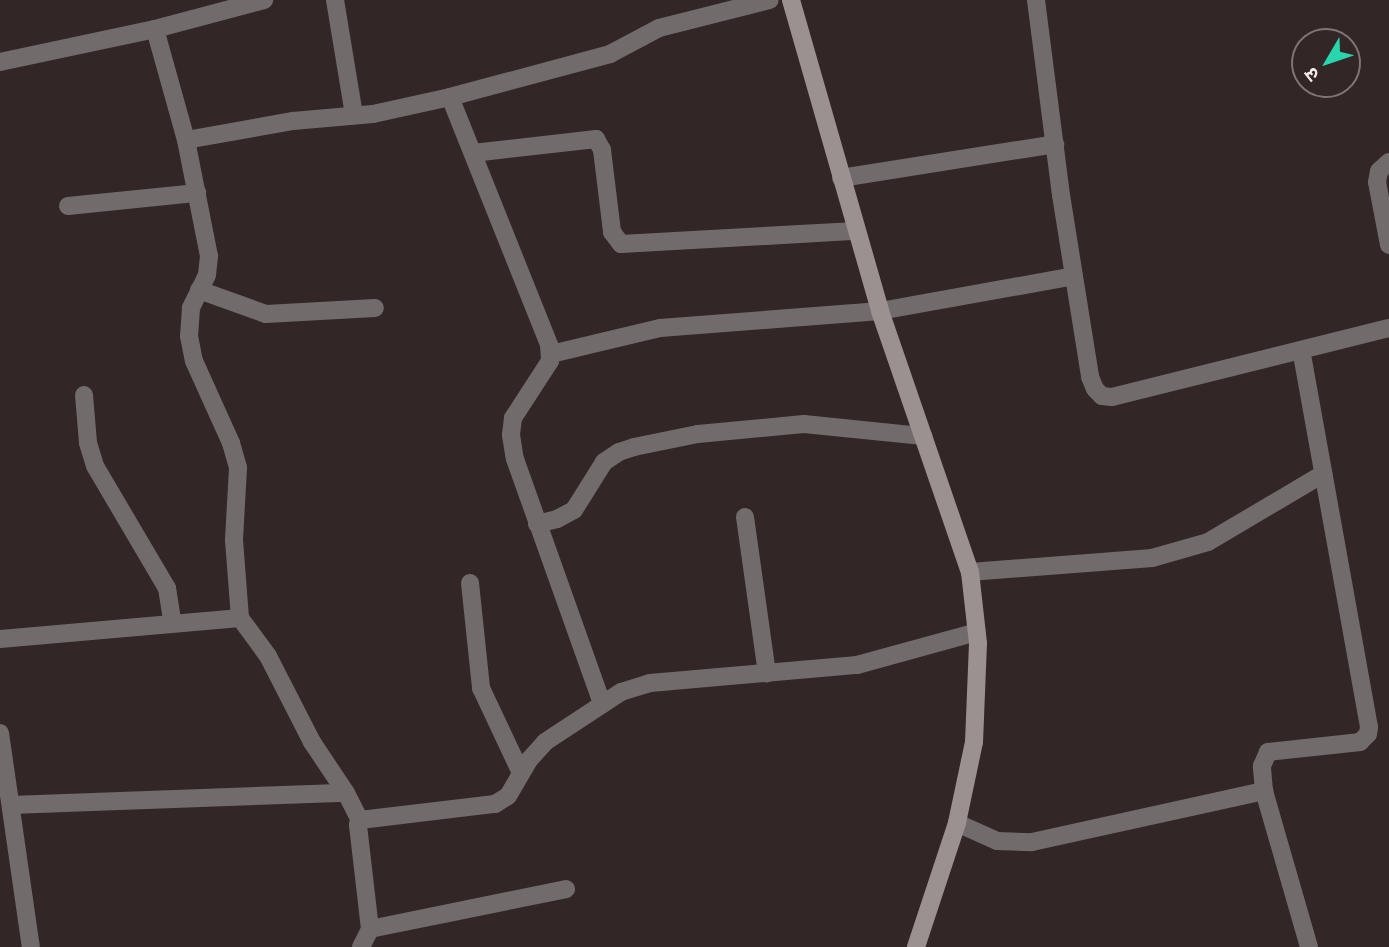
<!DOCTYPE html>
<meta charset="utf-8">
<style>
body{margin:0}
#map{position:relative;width:1389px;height:947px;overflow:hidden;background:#322626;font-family:Commissioner,"Noto Sans Devanagari",sans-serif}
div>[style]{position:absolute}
.street>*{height:18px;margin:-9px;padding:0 9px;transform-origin:9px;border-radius:9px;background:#726b6b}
.secondary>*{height:18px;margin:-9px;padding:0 9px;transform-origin:9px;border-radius:9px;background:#9b9190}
span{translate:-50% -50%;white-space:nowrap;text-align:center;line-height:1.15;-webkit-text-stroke:7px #322626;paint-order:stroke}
.north{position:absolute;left:1291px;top:28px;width:70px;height:70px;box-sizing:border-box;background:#322626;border:2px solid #807575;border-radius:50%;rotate:231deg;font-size:19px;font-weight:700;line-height:28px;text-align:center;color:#f5ecec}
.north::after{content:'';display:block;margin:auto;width:24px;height:32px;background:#28d5ad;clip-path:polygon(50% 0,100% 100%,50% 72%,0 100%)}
</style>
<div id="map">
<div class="street">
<i style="left:335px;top:0;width:117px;rotate:80.6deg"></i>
<i style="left:1036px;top:0;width:197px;rotate:82.7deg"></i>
<i style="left:1061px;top:195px;width:184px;rotate:80.9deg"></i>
<i style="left:1090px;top:377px;width:13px;rotate:67deg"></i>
<i style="left:1095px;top:389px;width:10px;rotate:45deg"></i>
<i style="left:1102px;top:396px;width:10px;rotate:6deg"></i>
<i style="left:1112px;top:397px;width:285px;rotate:-14deg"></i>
<i style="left:155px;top:29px;width:115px;rotate:74.4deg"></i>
<i style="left:186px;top:140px;width:118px;rotate:78.8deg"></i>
<i style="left:209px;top:256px;width:19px;rotate:96deg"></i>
<i style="left:207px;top:275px;width:37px;rotate:116deg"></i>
<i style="left:191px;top:308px;width:28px;rotate:94deg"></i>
<i style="left:189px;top:336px;width:25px;rotate:79deg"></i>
<i style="left:194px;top:361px;width:90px;rotate:65.7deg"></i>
<i style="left:231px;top:443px;width:26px;rotate:74deg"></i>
<i style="left:238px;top:468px;width:72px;rotate:93.2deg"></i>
<i style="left:234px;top:540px;width:78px;rotate:85.6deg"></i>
<i style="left:0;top:62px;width:158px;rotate:-12deg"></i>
<i style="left:155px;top:29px;width:113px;rotate:-14.9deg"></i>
<i style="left:450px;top:97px;width:267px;rotate:68.2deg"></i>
<i style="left:549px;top:345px;width:16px;rotate:86deg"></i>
<i style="left:550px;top:361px;width:68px;rotate:123deg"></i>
<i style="left:513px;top:418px;width:17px;rotate:97deg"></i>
<i style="left:511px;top:435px;width:24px;rotate:81deg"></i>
<i style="left:515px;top:459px;width:260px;rotate:70.4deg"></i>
<i style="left:186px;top:140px;width:109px;rotate:-10.1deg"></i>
<i style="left:293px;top:121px;width:80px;rotate:-5deg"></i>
<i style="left:373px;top:114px;width:79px;rotate:-12.4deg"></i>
<i style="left:450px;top:97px;width:166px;rotate:-15deg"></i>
<i style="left:610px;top:54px;width:55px;rotate:-28deg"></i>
<i style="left:659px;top:28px;width:114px;rotate:-14.2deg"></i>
<i style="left:473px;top:153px;width:124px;rotate:-6.5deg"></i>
<i style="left:596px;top:139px;width:13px;rotate:61deg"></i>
<i style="left:602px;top:150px;width:83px;rotate:83deg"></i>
<i style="left:612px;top:232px;width:15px;rotate:53deg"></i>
<i style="left:621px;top:244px;width:235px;rotate:-3.2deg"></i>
<i style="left:1389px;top:162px;width:13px;rotate:138deg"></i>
<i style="left:1379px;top:171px;width:11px;rotate:100deg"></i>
<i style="left:1377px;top:182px;width:64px;rotate:79.2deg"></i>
<i style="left:841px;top:178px;width:217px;rotate:-9deg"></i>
<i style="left:68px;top:206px;width:130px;rotate:-5.8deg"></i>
<i style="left:199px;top:290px;width:71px;rotate:19.7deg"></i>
<i style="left:266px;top:314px;width:109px;rotate:-3.2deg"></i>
<i style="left:551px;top:354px;width:112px;rotate:-13.4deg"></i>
<i style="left:660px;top:328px;width:221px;rotate:-4.4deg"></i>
<i style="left:880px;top:311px;width:197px;rotate:-10.2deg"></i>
<i style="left:84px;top:395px;width:48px;rotate:85.2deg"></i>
<i style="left:88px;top:443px;width:24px;rotate:73deg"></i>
<i style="left:95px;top:466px;width:142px;rotate:59.5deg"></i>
<i style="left:167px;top:588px;width:36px;rotate:81deg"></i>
<i style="left:745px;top:517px;width:158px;rotate:82deg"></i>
<i style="left:537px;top:524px;width:21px;rotate:-14deg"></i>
<i style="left:557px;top:519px;width:19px;rotate:-28deg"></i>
<i style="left:574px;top:510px;width:57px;rotate:-58deg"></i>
<i style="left:604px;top:462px;width:18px;rotate:-34deg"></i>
<i style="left:619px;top:452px;width:16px;rotate:-18deg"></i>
<i style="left:634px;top:447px;width:65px;rotate:-11.5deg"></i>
<i style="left:698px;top:434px;width:106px;rotate:-5.4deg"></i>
<i style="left:804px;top:424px;width:120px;rotate:5.8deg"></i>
<i style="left:970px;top:572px;width:183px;rotate:-4.4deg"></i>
<i style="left:1152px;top:558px;width:58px;rotate:-15.9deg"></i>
<i style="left:1208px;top:542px;width:134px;rotate:-30.6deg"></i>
<i style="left:470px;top:583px;width:106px;rotate:84deg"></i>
<i style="left:481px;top:688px;width:94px;rotate:64.8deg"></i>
<i style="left:0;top:639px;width:241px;rotate:-5deg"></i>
<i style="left:240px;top:618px;width:47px;rotate:53.6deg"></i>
<i style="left:268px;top:656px;width:97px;rotate:62.9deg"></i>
<i style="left:312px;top:742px;width:61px;rotate:56.3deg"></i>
<i style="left:346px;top:793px;width:30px;rotate:63deg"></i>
<i style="left:0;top:733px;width:216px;rotate:81.8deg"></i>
<i style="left:1264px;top:791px;width:25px;rotate:-95deg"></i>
<i style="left:1262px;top:766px;width:15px;rotate:-67deg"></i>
<i style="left:1268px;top:752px;width:93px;rotate:-6.2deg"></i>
<i style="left:1360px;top:742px;width:11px;rotate:-45deg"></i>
<i style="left:1368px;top:734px;width:7px;rotate:-82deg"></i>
<i style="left:1369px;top:727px;width:383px;rotate:-100.2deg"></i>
<i style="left:11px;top:805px;width:335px;rotate:-2.1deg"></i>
<i style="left:957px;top:823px;width:44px;rotate:24.2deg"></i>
<i style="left:997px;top:841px;width:35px;rotate:2deg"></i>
<i style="left:1032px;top:842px;width:238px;rotate:-12.4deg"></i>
<i style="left:1264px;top:791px;width:162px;rotate:73.9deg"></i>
<i style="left:370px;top:929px;width:200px;rotate:-11.5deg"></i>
<i style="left:361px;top:947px;width:20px;rotate:-63deg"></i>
<i style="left:370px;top:929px;width:105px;rotate:-96.6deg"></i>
<i style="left:358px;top:825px;width:5px;rotate:-68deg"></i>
<i style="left:360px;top:820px;width:136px;rotate:-6.8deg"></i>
<i style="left:495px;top:804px;width:15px;rotate:-32deg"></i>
<i style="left:508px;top:796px;width:42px;rotate:-59.7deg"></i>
<i style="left:529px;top:760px;width:24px;rotate:-48deg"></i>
<i style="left:545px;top:742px;width:91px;rotate:-33.3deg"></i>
<i style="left:621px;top:692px;width:30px;rotate:-17deg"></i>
<i style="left:650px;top:683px;width:208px;rotate:-5deg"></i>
<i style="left:857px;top:665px;width:124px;rotate:-15.4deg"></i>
</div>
<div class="secondary">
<i style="left:791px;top:0;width:323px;rotate:74deg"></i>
<i style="left:880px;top:311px;width:276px;rotate:71deg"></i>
<i style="left:970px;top:572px;width:71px;rotate:83.6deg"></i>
<i style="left:978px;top:643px;width:99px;rotate:92.3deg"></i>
<i style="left:974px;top:742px;width:83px;rotate:101.9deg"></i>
<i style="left:957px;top:823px;width:131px;rotate:108.3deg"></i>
</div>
<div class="north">उ</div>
</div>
